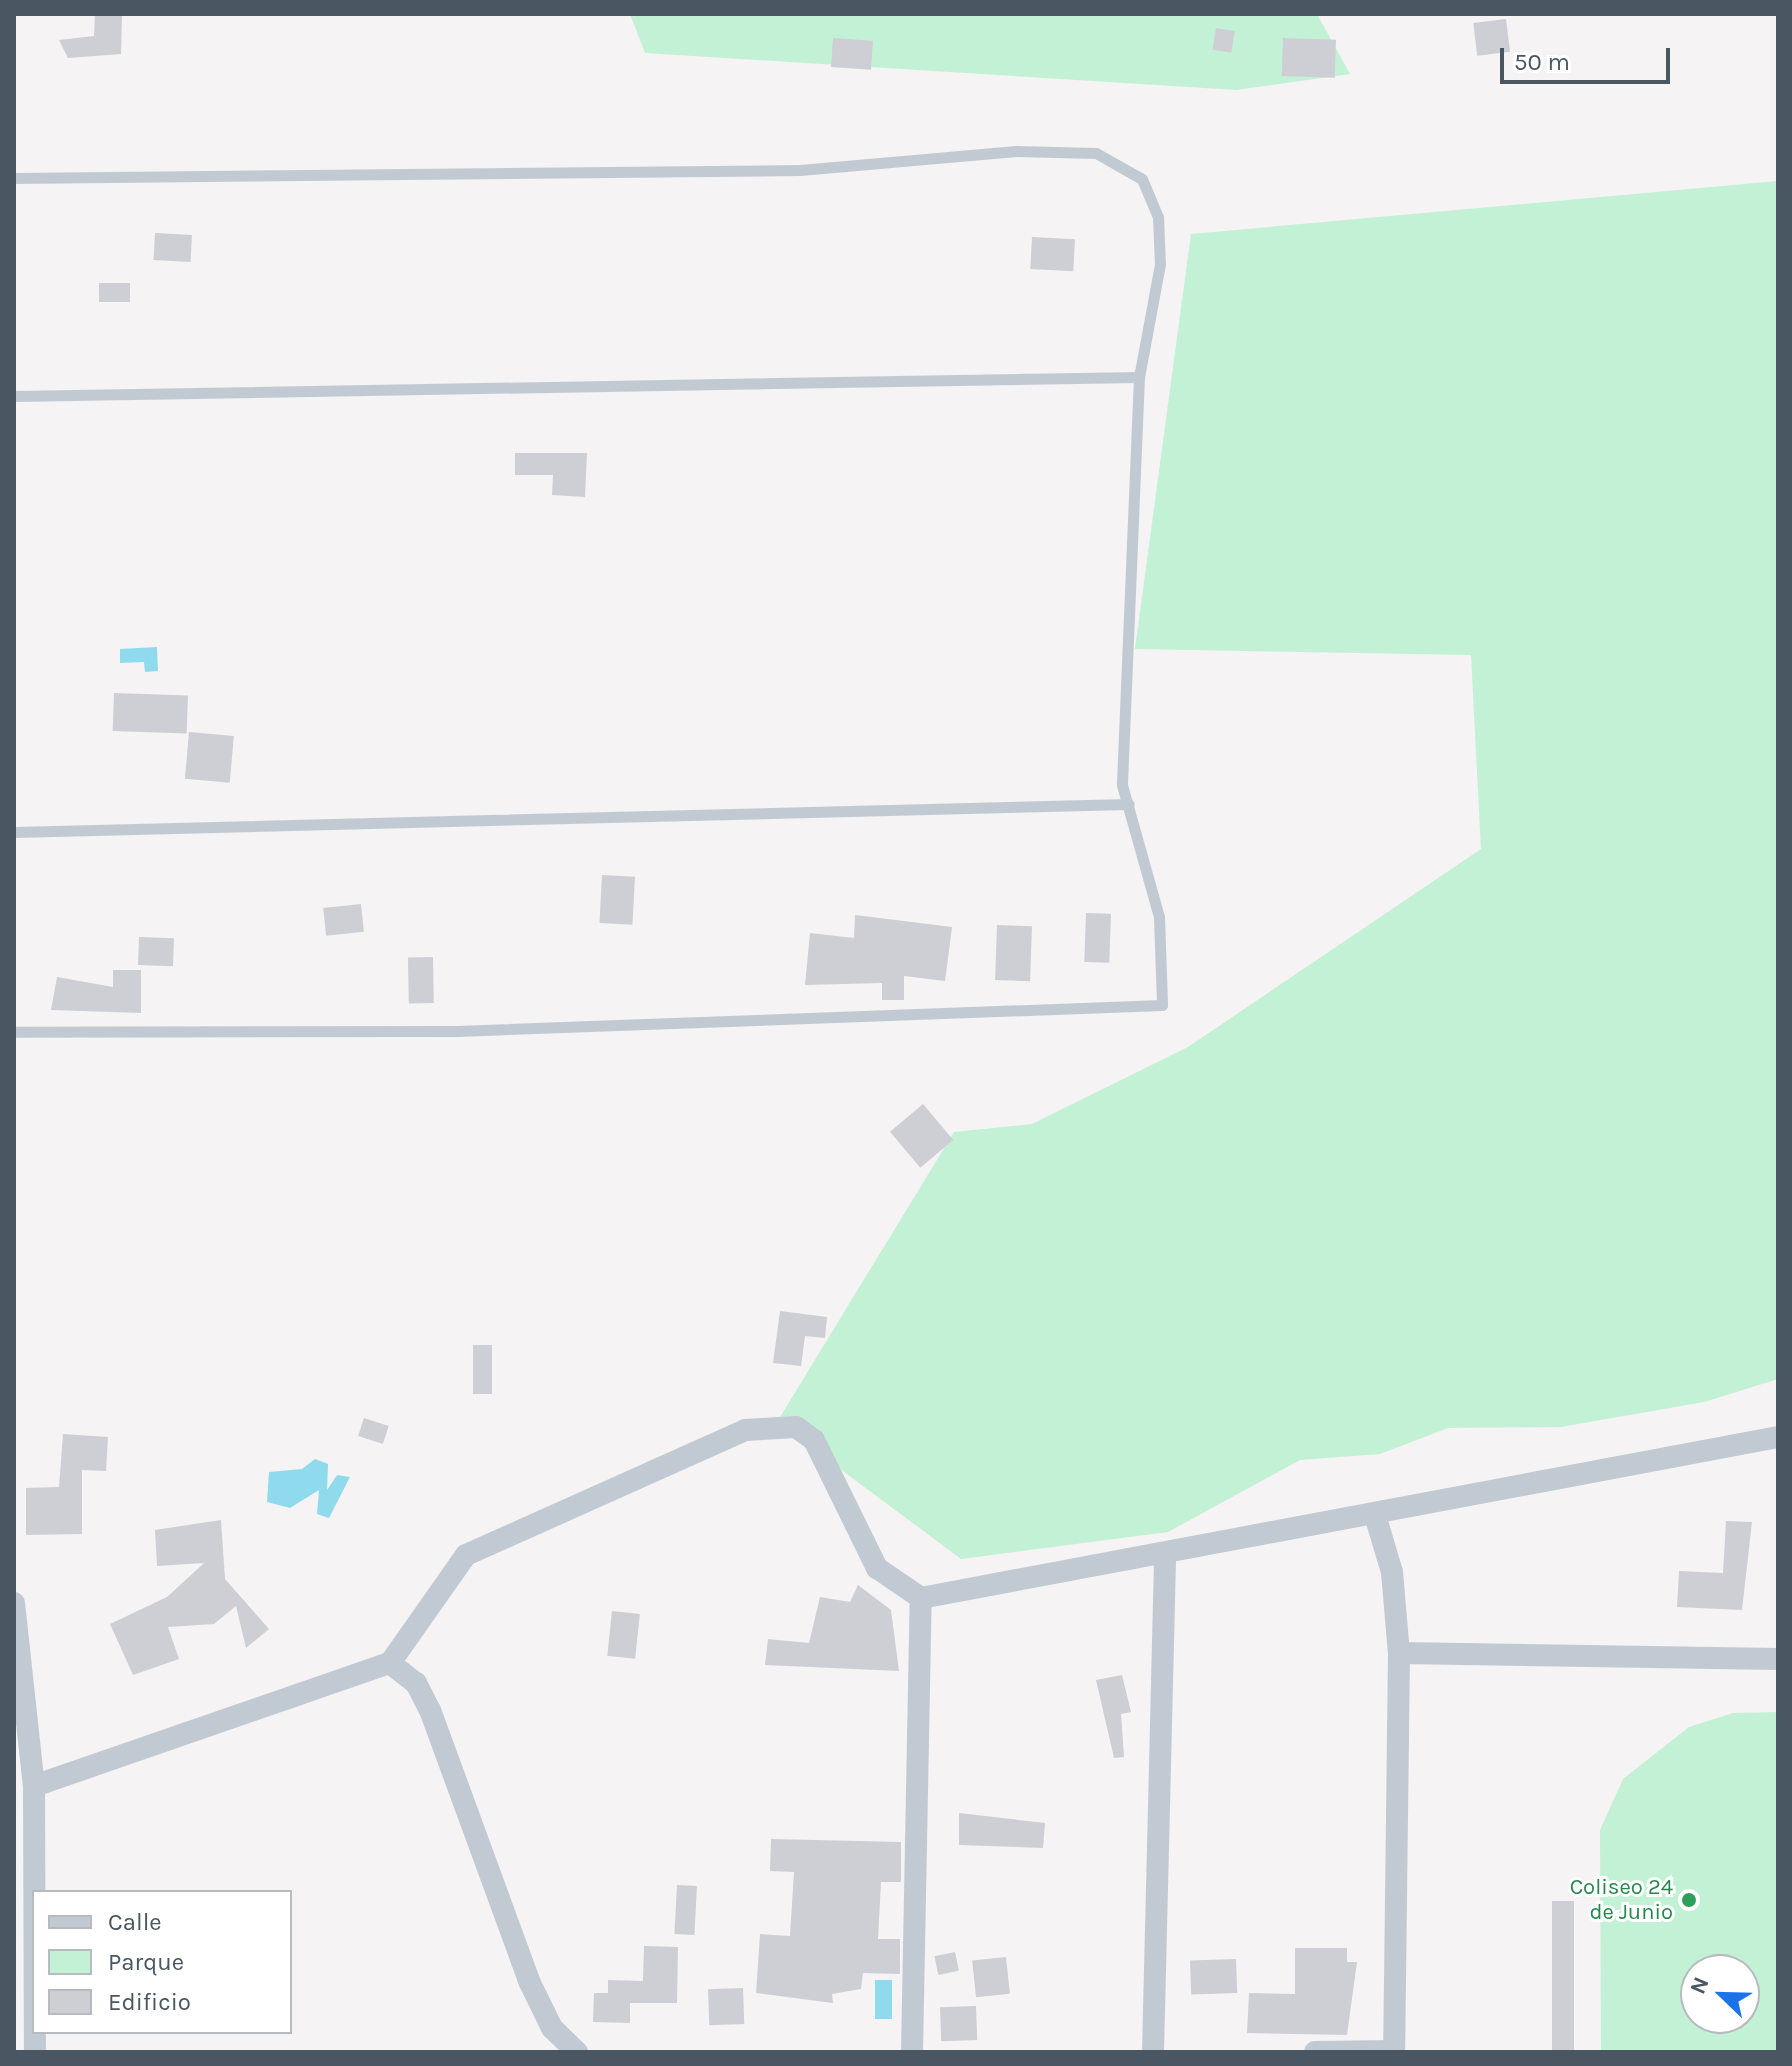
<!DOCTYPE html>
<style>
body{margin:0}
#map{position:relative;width:1792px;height:2066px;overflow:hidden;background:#f5f3f3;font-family:Karla,sans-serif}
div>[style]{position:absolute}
.green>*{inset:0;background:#c3f1d5}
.water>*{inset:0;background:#90daee;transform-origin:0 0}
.building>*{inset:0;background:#cdcfd5;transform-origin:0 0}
.service>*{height:11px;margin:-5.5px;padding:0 5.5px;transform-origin:5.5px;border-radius:5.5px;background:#c1cad2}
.minor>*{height:22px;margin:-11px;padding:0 11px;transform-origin:11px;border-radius:11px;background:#c1cad2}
.dots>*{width:22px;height:22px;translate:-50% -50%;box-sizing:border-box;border:4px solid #fff;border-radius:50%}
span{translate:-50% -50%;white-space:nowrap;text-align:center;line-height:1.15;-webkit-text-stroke:6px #fff;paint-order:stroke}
.leisure-label{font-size:22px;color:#27864d}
.right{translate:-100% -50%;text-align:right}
.frame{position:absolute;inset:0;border:16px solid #4a5661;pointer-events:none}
.legend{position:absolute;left:32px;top:1890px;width:260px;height:144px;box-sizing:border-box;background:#fff;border:2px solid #b7bbc0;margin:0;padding:10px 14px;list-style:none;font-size:24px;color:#4a5661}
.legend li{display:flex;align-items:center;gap:16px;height:40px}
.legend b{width:40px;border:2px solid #b7bbc0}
.north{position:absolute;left:1680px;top:1954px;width:80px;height:80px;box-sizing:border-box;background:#fff;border:2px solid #b7bbc0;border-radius:50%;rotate:293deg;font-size:22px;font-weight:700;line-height:32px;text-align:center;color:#4a5661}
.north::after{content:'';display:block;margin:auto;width:28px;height:36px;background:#1a73e8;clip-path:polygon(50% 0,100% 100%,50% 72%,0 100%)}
.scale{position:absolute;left:1500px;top:48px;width:170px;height:36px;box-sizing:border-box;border:4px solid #4a5661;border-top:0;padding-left:10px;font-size:24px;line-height:28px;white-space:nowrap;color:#4a5661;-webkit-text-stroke:6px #fff;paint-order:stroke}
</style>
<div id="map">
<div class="green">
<i style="clip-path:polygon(630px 14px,1317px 14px,1350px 74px,1236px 90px,645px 53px)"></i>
<i style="clip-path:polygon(1778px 181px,1778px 1379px,1704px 1402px,1561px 1427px,1448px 1428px,1380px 1454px,1300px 1460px,1168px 1532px,961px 1559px,777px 1422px,954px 1132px,1032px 1124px,1188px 1047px,1481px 849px,1471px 655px,1135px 649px,1191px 234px)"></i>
<i style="clip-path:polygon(evenodd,1778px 1712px,1778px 2052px,1601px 2052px,1600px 1830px,1623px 1779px,1689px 1727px,1733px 1713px,1778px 1712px,1696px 1970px,1744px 1970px,1744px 2018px,1696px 2018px,1696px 1970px)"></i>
</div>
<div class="water">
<i style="clip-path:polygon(157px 647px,158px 671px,145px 672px,144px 662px,120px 663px,120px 649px)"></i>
<i style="clip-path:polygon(315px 1459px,328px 1464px,327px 1490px,337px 1475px,350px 1477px,329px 1518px,317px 1514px,319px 1490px,290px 1508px,267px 1502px,269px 1472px,302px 1469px)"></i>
<i style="left:875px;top:1980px;width:17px;height:39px"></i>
</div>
<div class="building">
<i style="clip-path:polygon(95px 14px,122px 14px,121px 54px,68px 58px,59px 40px,94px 36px)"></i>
<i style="left:1506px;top:19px;width:33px;height:33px;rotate:83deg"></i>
<i style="left:1216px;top:28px;width:19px;height:22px;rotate:9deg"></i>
<i style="left:833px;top:38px;width:40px;height:29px;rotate:4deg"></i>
<i style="left:1283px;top:38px;width:53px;height:38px;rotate:2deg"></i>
<i style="left:155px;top:233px;width:37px;height:27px;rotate:3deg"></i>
<i style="left:1032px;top:237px;width:43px;height:32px;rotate:3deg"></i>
<i style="left:99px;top:283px;width:31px;height:19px"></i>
<i style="clip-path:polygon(515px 453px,587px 453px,585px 497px,552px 495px,553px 475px,515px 475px)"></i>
<i style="left:114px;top:693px;width:74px;height:38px;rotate:2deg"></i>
<i style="left:189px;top:732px;width:45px;height:47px;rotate:5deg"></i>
<i style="left:602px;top:875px;width:33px;height:48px;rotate:3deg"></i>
<i style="left:361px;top:904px;width:28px;height:38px;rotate:84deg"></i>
<i style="left:1086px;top:913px;width:25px;height:49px;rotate:2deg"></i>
<i style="clip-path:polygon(855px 915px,952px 927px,945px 981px,904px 976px,904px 1000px,882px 1000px,882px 983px,805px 985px,810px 933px,854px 938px)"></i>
<i style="left:997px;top:925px;width:35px;height:55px;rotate:2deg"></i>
<i style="left:139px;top:937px;width:35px;height:28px;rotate:2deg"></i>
<i style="left:433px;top:957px;width:46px;height:25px;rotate:89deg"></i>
<i style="clip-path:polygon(113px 970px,141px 970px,141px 1013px,51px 1010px,57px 977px,113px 987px)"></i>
<i style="left:923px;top:1104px;width:47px;height:43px;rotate:50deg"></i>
<i style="clip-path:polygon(780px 1311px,827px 1317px,825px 1338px,805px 1336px,801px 1366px,773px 1363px)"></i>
<i style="left:473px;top:1345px;width:19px;height:49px"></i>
<i style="left:364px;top:1418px;width:26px;height:19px;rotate:18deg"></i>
<i style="clip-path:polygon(63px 1434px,108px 1437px,106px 1471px,82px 1470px,82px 1534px,26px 1535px,26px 1488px,59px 1487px)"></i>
<i style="clip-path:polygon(221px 1520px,225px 1579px,269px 1629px,246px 1648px,236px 1606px,214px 1624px,168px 1627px,179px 1659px,133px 1675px,110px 1624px,167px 1597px,204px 1563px,157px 1566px,155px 1530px)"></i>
<i style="clip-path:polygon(1726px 1521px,1752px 1522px,1742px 1610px,1677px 1607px,1679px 1571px,1723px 1573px)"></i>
<i style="clip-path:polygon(858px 1585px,891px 1610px,899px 1671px,765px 1665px,768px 1639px,809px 1643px,820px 1597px,850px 1602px)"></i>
<i style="left:612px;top:1611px;width:28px;height:45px;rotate:6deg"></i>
<i style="clip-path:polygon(1122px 1675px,1131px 1712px,1121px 1714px,1124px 1757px,1114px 1758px,1096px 1680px)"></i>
<i style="clip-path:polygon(959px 1813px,1045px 1823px,1043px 1848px,959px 1845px)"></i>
<i style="clip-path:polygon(771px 1839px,901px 1842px,901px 1882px,881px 1882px,878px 1939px,900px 1939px,900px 1974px,863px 1973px,861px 1989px,832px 1994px,833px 2003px,756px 1993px,760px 1934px,790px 1936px,794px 1872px,770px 1871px)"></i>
<i style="left:677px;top:1885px;width:20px;height:49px;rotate:3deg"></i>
<i style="left:1552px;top:1901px;width:22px;height:151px"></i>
<i style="clip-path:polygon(644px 1946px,678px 1947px,677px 2003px,630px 2003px,630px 2023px,593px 2022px,594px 1993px,608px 1993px,608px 1980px,643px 1981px)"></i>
<i style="clip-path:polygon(1295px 1948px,1347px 1948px,1347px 1962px,1357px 1962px,1347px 2035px,1247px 2033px,1249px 1993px,1295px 1994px)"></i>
<i style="left:955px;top:1952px;width:19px;height:21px;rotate:78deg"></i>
<i style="left:1006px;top:1957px;width:37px;height:34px;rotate:84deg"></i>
<i style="left:1236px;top:1959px;width:34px;height:46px;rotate:88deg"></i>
<i style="left:743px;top:1988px;width:36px;height:35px;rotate:88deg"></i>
<i style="left:976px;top:2006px;width:34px;height:36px;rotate:88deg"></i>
</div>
<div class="service">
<i style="left:14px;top:178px;width:786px;rotate:-0.58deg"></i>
<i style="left:800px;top:170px;width:217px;rotate:-5deg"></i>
<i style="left:1016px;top:151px;width:80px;rotate:1.4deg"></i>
<i style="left:1096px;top:153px;width:53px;rotate:29.5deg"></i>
<i style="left:1142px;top:179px;width:41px;rotate:67.2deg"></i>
<i style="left:1158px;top:217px;width:47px;rotate:87.6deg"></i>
<i style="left:1160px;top:264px;width:115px;rotate:100.5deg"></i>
<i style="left:1139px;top:377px;width:408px;rotate:92.4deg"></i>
<i style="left:1122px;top:785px;width:137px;rotate:74.3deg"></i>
<i style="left:1159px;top:917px;width:88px;rotate:88deg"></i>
<i style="left:1162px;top:1005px;width:705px;rotate:177.89deg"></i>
<i style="left:457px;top:1031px;width:443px;rotate:179.9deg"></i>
<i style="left:14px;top:396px;width:1125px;rotate:-0.97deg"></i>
<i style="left:14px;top:832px;width:1115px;rotate:-1.44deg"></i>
</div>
<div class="minor">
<i style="left:1375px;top:1515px;width:59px;rotate:73.4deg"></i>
<i style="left:1392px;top:1572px;width:81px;rotate:85.1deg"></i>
<i style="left:1399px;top:1653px;width:399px;rotate:90.7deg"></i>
<i style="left:14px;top:1603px;width:184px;rotate:83.8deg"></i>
<i style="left:34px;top:1786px;width:266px;rotate:89.8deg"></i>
<i style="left:1399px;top:1653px;width:379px;rotate:0.9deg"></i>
<i style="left:390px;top:1663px;width:33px;rotate:38deg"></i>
<i style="left:416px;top:1683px;width:30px;rotate:63deg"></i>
<i style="left:430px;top:1710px;width:289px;rotate:69.9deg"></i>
<i style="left:529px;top:1981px;width:52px;rotate:63.9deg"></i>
<i style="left:552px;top:2028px;width:35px;rotate:44deg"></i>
<i style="left:34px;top:1786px;width:377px;rotate:-19.1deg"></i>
<i style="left:390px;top:1663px;width:132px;rotate:-54.9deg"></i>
<i style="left:466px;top:1555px;width:306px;rotate:-24.1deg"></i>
<i style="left:745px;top:1430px;width:51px;rotate:-3.4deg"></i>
<i style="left:796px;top:1427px;width:22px;rotate:36deg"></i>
<i style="left:814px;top:1440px;width:143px;rotate:63.8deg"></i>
<i style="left:877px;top:1568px;width:53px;rotate:34.3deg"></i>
<i style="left:921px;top:1598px;width:872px;rotate:-10.64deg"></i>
<i style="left:912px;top:2052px;width:454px;rotate:-88.9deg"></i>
<i style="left:1153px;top:2052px;width:497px;rotate:-88.6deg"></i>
<i style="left:1315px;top:2052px;width:79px;rotate:-0.7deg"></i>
</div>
<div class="dots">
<i style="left:1689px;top:1900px;background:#2e9e5b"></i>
</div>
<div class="leisure-label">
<span class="right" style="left:1673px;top:1900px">Coliseo 24<br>de Junio</span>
</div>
<div class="frame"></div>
<ul class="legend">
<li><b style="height:10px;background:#c1cad2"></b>Calle</li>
<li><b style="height:22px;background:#c3f1d5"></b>Parque</li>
<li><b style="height:22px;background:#cdcfd5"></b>Edificio</li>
</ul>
<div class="north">N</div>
<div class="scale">50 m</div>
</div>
